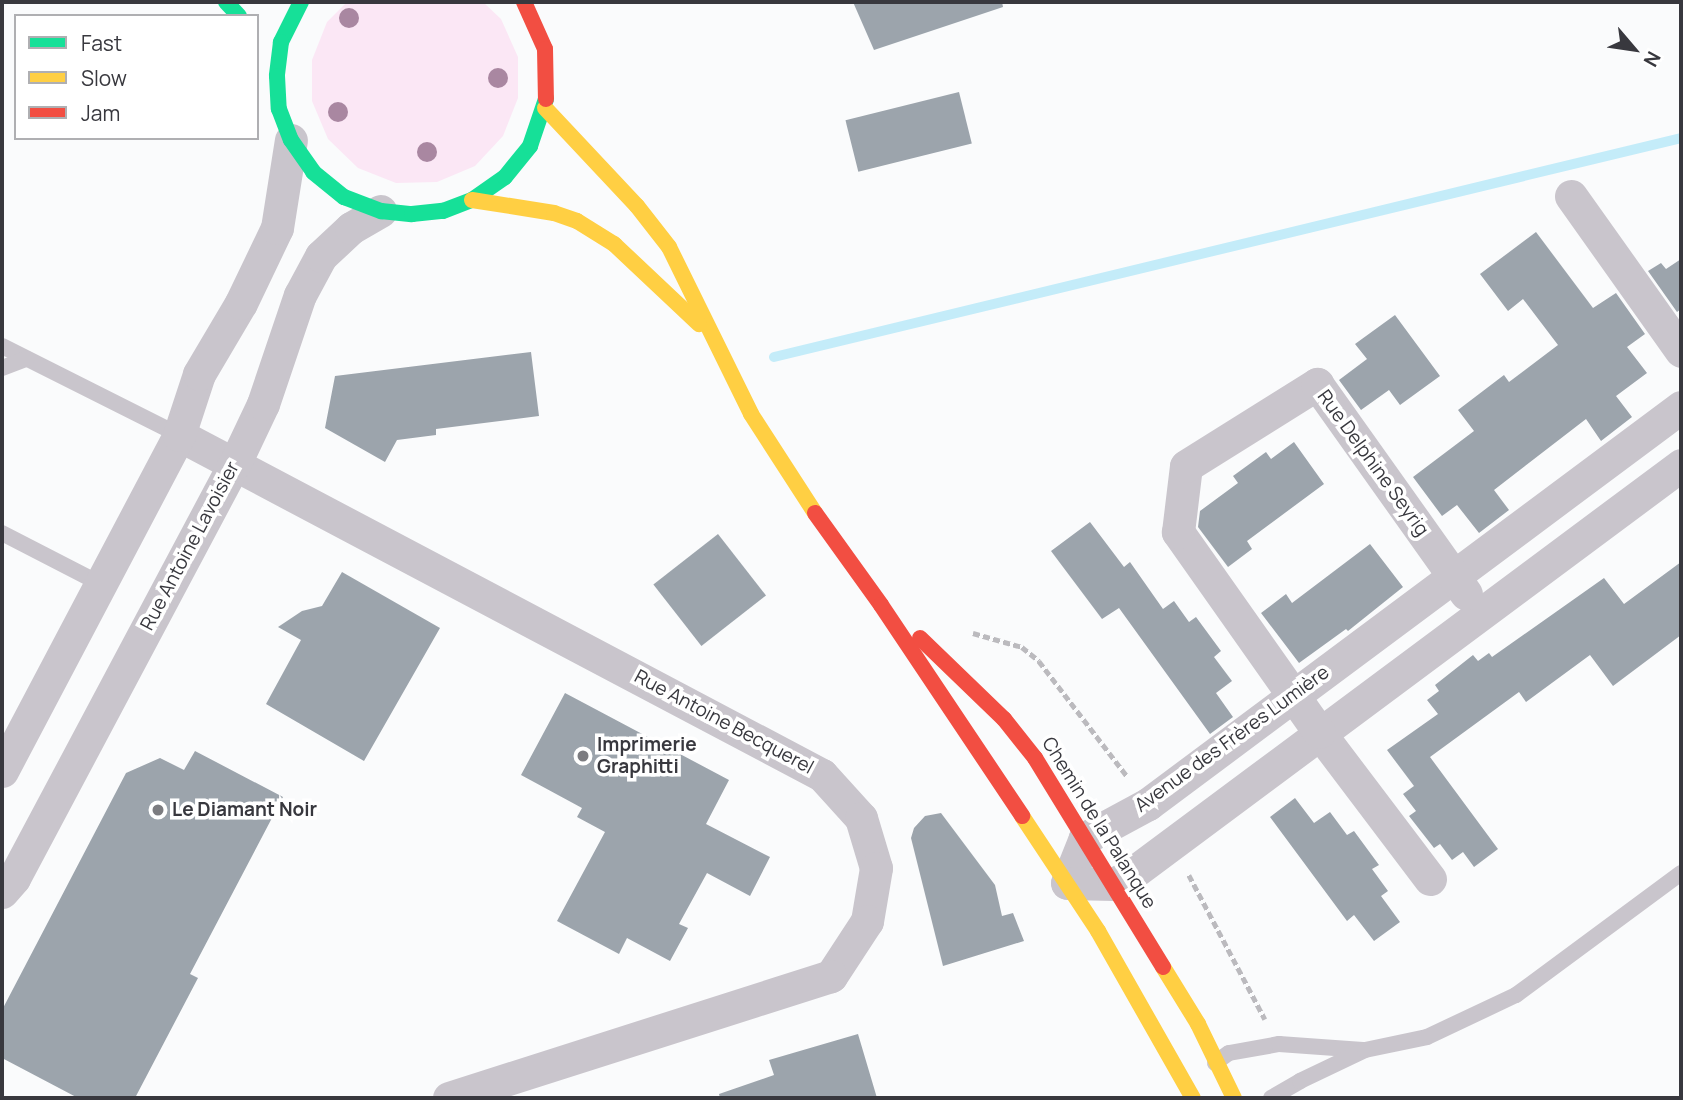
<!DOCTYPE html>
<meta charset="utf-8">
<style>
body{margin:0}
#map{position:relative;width:1683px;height:1100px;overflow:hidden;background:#fafbfc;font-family:Manrope,sans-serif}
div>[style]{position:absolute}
.green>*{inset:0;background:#fbe7f5}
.stream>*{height:10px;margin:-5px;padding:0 5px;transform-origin:5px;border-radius:5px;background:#c4ecf9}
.building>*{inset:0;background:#9ca4ac;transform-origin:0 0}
.path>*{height:4.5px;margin-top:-2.25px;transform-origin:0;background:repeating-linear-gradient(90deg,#bbbabe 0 7px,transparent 0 10.5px)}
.lane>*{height:16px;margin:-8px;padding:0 8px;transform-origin:8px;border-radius:8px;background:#c9c5cc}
.street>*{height:33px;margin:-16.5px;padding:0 16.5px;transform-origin:16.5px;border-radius:16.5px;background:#c9c5cc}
.fast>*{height:16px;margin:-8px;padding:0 8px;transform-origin:8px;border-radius:8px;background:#16e098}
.slow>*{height:16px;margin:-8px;padding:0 8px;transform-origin:8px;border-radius:8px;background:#ffcf43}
.jam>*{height:16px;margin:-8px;padding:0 8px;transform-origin:8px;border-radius:8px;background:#f24e42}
.trees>*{width:20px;height:20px;margin:-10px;border-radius:50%;background:#a987a1}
.dots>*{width:19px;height:19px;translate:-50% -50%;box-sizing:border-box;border:4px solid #fff;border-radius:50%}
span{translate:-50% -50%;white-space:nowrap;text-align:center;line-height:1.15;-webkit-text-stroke:7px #fff;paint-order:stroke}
.street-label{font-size:19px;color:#38383e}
.poi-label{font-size:19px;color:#38383e;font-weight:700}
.left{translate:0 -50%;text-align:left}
.frame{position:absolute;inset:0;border:4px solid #38383e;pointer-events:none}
.legend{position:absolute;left:14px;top:14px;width:245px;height:126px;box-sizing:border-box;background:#fff;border:2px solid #afafb2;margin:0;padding:9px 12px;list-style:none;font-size:21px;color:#38383e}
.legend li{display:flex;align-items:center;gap:14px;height:35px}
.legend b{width:35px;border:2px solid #afafb2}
.north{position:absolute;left:1599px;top:14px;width:70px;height:70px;-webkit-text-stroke:5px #fff;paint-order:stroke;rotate:119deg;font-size:19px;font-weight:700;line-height:28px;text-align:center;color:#38383e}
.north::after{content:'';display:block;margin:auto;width:24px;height:32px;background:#38383e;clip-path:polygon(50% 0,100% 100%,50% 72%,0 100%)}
</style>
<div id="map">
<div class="green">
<i style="clip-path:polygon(347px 2px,483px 2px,501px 19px,518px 57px,518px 98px,503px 136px,475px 166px,437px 182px,396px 183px,358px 168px,328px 139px,312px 101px,312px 60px,327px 22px)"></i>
</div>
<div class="stream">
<i style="left:774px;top:357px;width:933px;rotate:-13.57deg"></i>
</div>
<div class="building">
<i style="clip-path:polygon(853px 2px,1002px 2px,1003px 7px,874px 50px)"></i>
<i style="left:959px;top:92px;width:53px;height:117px;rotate:76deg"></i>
<i style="clip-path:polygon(1536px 232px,1593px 308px,1616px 293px,1645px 334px,1627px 347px,1647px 373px,1616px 396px,1632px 417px,1601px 441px,1586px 419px,1494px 490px,1509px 510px,1479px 533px,1457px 505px,1442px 516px,1413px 477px,1474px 431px,1458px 410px,1504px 375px,1509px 382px,1558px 345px,1523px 299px,1508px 311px,1480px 274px)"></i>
<i style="clip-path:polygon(1681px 259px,1681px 309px,1677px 312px,1648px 271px,1661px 263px,1666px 269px)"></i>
<i style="clip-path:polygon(1395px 315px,1440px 376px,1400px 405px,1389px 390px,1361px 410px,1339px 380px,1367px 359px,1355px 344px)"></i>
<i style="clip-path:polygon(531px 352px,539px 416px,436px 429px,436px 435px,397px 440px,385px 462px,325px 428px,335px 376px)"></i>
<i style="clip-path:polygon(1294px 442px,1324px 484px,1247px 541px,1252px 549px,1228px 567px,1198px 527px,1200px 511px,1238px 483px,1233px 476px,1266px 452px,1271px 459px)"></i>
<i style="clip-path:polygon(1090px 522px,1124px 567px,1130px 562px,1163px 609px,1174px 601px,1189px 622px,1196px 617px,1221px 651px,1214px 657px,1232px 681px,1216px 693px,1233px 717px,1210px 734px,1119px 608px,1102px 619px,1051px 551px)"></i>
<i style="left:718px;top:534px;width:78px;height:82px;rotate:52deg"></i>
<i style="clip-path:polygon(1370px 544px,1403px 587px,1348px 631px,1346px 629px,1299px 663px,1261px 613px,1286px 594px,1292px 603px)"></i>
<i style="clip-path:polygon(1681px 562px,1681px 635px,1613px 686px,1590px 655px,1526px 702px,1519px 692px,1430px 757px,1498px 849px,1474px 867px,1463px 852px,1452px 860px,1440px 844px,1434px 848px,1409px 816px,1416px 811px,1403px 794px,1414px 786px,1387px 750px,1438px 714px,1427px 700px,1439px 691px,1435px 685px,1473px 655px,1478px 661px,1489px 653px,1492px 657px,1604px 578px,1624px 604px)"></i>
<i style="clip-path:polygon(342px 572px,440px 628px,364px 761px,266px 704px,301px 640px,278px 627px,302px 611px,322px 606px)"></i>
<i style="clip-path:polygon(565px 693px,729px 780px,706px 824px,770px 857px,750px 896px,707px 873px,679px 924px,688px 928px,670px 961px,627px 938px,619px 954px,557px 921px,605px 832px,577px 817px,582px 808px,521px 775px)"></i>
<i style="clip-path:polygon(195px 751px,283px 797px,190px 974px,198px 978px,135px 1098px,78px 1098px,2px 1058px,2px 1010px,126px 773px,160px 758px,184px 770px)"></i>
<i style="clip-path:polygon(1295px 798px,1314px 823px,1330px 812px,1347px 835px,1354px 831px,1379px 865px,1372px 869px,1388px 891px,1381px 896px,1400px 922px,1374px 941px,1354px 915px,1347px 921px,1270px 817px)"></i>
<i style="clip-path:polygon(941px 813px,995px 885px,1002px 916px,1013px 913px,1024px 941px,943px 966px,911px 838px,914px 828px,925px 816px)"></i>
<i style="clip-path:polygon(858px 1034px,877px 1098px,720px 1098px,719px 1094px,774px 1075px,769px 1060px)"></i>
</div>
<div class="path">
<i style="left:973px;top:633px;width:51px;rotate:15.9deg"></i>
<i style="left:1022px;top:647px;width:22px;rotate:39deg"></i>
<i style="left:1039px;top:661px;width:145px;rotate:52.6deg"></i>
<i style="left:1189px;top:875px;width:163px;rotate:62.2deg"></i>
</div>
<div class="lane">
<i style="left:2px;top:346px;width:198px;rotate:26.7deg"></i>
<i style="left:2px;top:368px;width:26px;rotate:-21deg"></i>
<i style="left:2px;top:533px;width:111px;rotate:27.3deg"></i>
<i style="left:1215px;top:1063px;width:17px;rotate:-36deg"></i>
<i style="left:1229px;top:1053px;width:51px;rotate:-10.2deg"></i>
<i style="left:1279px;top:1044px;width:84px;rotate:4.1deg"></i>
<i style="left:1271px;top:1098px;width:34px;rotate:-30deg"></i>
<i style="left:1300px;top:1081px;width:72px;rotate:-25.5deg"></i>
<i style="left:1365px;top:1050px;width:63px;rotate:-11.8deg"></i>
<i style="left:1427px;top:1037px;width:98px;rotate:-25.3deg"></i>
<i style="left:1516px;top:995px;width:205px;rotate:-36.5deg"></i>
</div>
<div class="street">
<i style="left:1571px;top:196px;width:190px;rotate:54.6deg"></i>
<i style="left:1681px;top:407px;width:665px;rotate:143.32deg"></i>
<i style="left:1148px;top:804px;width:72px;rotate:151.6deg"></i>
<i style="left:1085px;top:838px;width:48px;rotate:111.8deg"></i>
<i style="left:1067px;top:883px;width:47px;rotate:1.2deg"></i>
<i style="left:1114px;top:884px;width:18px;rotate:-29deg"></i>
<i style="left:1130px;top:875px;width:687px;rotate:-36.65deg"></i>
<i style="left:179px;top:435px;width:727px;rotate:27.87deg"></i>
<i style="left:822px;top:775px;width:58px;rotate:47.8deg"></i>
<i style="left:861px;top:818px;width:52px;rotate:73.3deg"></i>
<i style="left:876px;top:868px;width:54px;rotate:99.6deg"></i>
<i style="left:867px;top:921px;width:66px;rotate:123.2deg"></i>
<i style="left:831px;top:976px;width:401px;rotate:162.3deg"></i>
<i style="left:2px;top:771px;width:380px;rotate:-62.2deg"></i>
<i style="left:179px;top:435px;width:64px;rotate:-71.8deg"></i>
<i style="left:199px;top:374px;width:82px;rotate:-59.4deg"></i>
<i style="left:241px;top:303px;width:83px;rotate:-64.4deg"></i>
<i style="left:277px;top:228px;width:89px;rotate:-81deg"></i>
<i style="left:1430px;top:879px;width:184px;rotate:-127.1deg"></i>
<i style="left:1319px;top:732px;width:245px;rotate:-125.2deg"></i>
<i style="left:1178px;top:532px;width:66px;rotate:-83.1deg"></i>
<i style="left:1186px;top:466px;width:155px;rotate:-32deg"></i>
<i style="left:1317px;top:384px;width:257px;rotate:54.6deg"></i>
<i style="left:2px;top:892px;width:18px;rotate:-49deg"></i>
<i style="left:14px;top:878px;width:470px;rotate:-62deg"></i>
<i style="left:235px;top:463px;width:65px;rotate:-64.6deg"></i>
<i style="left:263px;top:404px;width:115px;rotate:-71.3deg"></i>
<i style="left:300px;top:295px;width:44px;rotate:-61.7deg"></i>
<i style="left:321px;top:256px;width:41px;rotate:-43deg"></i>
<i style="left:351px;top:228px;width:34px;rotate:-30deg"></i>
</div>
<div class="fast">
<i style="left:226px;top:2px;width:19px;rotate:47deg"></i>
<i style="left:301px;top:2px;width:45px;rotate:116.6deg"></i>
<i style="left:281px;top:42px;width:34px;rotate:97deg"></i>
<i style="left:277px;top:76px;width:33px;rotate:87deg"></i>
<i style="left:279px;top:109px;width:33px;rotate:69deg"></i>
<i style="left:291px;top:140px;width:39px;rotate:55deg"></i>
<i style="left:313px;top:172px;width:40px;rotate:39deg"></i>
<i style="left:344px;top:197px;width:40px;rotate:21deg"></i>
<i style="left:381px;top:211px;width:31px;rotate:6deg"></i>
<i style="left:412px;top:214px;width:31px;rotate:-6deg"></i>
<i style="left:443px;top:211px;width:31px;rotate:-21deg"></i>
<i style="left:472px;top:200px;width:40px;rotate:-34.9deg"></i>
<i style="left:505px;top:177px;width:40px;rotate:-51deg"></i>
<i style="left:530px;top:146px;width:50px;rotate:-71.2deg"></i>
</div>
<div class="slow">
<i style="left:545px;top:108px;width:134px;rotate:46.8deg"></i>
<i style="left:637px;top:206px;width:52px;rotate:52deg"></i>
<i style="left:669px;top:247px;width:186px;rotate:63.8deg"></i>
<i style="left:751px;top:414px;width:118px;rotate:57.1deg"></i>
<i style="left:472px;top:200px;width:83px;rotate:9deg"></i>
<i style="left:554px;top:213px;width:24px;rotate:19deg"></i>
<i style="left:577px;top:221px;width:44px;rotate:31.9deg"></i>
<i style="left:614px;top:244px;width:117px;rotate:43.3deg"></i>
<i style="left:1022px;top:816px;width:138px;rotate:56.5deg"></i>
<i style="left:1098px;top:931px;width:192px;rotate:60.4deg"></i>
<i style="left:1163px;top:967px;width:67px;rotate:58.4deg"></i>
<i style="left:1198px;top:1024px;width:82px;rotate:64.1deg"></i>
</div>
<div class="jam">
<i style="left:524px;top:2px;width:51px;rotate:65.9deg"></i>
<i style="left:545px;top:49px;width:50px;rotate:88.9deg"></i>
<i style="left:815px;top:513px;width:113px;rotate:54.3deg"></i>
<i style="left:881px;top:605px;width:254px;rotate:56.2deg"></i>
<i style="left:920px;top:638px;width:117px;rotate:44deg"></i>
<i style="left:1004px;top:719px;width:50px;rotate:51.5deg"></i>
<i style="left:1035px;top:758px;width:245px;rotate:58.5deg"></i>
</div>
<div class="trees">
<i style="left:349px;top:18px"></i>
<i style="left:498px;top:78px"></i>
<i style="left:338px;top:112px"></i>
<i style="left:427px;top:152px"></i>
</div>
<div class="dots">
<i style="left:583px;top:756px;background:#7c7c80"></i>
<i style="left:158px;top:810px;background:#7c7c80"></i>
</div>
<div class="street-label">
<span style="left:1373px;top:463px;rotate:54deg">Rue Delphine Seyrig</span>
<span style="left:190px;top:546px;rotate:-62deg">Rue Antoine Lavoisier</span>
<span style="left:724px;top:722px;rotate:28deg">Rue Antoine Becquerel</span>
<span style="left:1232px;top:739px;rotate:-36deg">Avenue des Frères Lumière</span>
<span style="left:1099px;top:823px;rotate:58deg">Chemin de la Palanque</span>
</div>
<div class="poi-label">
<span class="left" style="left:597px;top:756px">Imprimerie<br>Graphitti</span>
<span class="left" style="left:172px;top:810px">Le Diamant Noir</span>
</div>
<div class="frame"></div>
<ul class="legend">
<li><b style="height:9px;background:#16e098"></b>Fast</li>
<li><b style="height:9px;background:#ffcf43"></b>Slow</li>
<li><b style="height:9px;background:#f24e42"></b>Jam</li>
</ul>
<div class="north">N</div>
</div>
